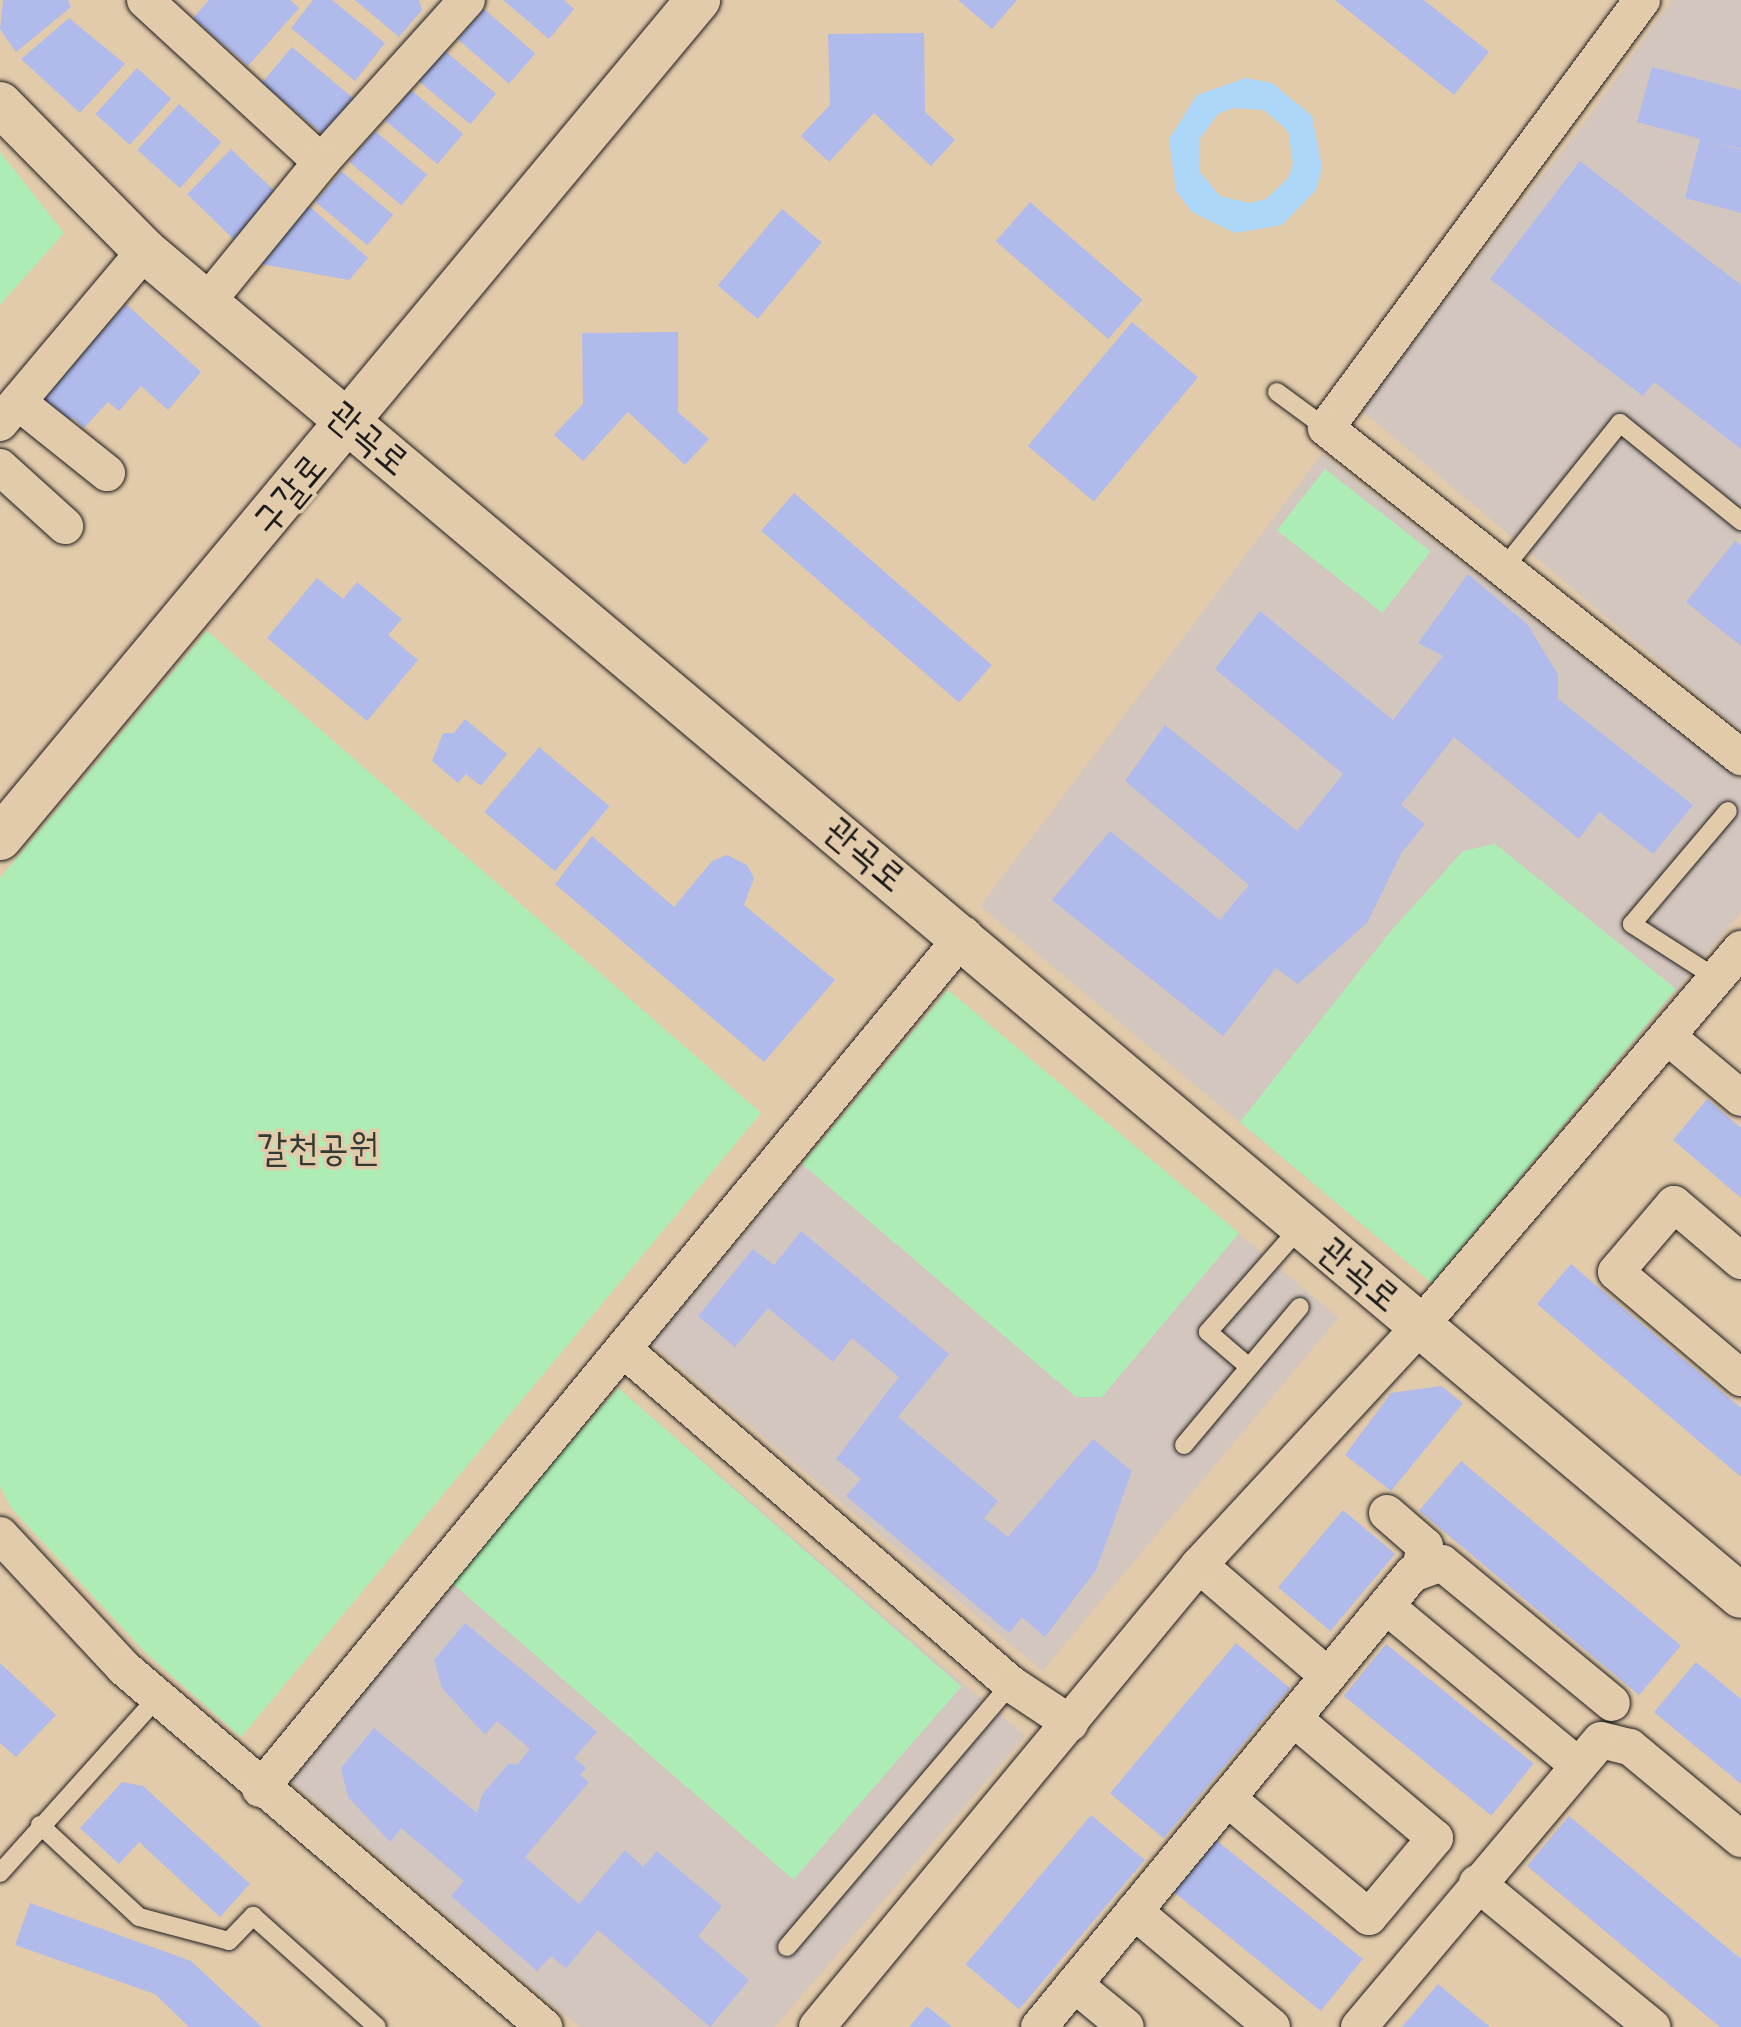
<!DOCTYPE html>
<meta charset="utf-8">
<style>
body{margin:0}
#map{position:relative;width:1741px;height:2027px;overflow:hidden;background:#e2cbab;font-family:Caveat,"Poor Story",sans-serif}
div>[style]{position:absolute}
.built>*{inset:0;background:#d3c6be;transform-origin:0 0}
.green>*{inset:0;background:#adedb5;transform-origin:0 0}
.water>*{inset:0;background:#acd7f8}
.building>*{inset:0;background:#b0baeb;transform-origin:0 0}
.roads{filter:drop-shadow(0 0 2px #1c1c1c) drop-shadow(0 0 2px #1c1c1c)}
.lane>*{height:18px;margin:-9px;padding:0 9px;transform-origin:9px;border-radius:9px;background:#e2cbab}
.street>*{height:36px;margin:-18px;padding:0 18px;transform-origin:18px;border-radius:18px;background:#e2cbab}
.secondary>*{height:44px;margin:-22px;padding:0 22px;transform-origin:22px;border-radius:22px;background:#e2cbab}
span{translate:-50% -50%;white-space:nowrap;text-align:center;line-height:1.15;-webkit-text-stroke:7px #e2cbab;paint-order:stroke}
.street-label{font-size:38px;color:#1c1c1c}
.park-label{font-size:38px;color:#323b33}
</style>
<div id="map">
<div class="built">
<i style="clip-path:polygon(1672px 0,1741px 0,1741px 731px,1360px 409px,1582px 126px)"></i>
<i style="clip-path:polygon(1322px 454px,1741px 780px,1741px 912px,1432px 1283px,980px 906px)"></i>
<i style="left:948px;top:990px;width:510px;height:461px;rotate:40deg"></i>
<i style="clip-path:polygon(618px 1388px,1025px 1736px,775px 2027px,579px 2027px,285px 1776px)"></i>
</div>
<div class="green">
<i style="clip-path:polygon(0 152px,64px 233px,0 305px)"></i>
<i style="left:1325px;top:469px;width:134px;height:78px;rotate:38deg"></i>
<i style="clip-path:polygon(207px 631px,761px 1113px,241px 1737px,144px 1651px,11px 1508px,0 1486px,0 878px)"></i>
<i style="clip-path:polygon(1495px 844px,1676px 989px,1432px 1283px,1240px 1122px,1391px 931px,1463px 851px)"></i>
<i style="clip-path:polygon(948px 990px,1239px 1233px,1102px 1397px,1076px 1397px,802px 1164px)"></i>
<i style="left:618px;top:1388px;width:455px;height:256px;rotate:41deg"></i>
</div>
<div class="water">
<i style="clip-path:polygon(evenodd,1246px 78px,1272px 83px,1312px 116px,1322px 167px,1316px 190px,1282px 225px,1235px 233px,1192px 212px,1176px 191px,1169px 139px,1197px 95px,1246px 78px,1233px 108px,1264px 110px,1288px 131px,1293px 163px,1288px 178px,1266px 199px,1250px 203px,1220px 196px,1199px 171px,1199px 140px,1218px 114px,1233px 108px)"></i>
</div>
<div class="building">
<i style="clip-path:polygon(3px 0,68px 0,71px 7px,16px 52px,0 29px)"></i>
<i style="clip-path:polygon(209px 0,290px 0,299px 8px,248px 66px,193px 18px)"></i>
<i style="clip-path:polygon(313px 0,332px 0,385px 43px,355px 81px,291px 28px)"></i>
<i style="clip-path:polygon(355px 0,419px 0,422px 10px,399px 37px)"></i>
<i style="clip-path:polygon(503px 0,564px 0,574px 9px,549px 39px)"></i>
<i style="clip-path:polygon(958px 0,1017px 0,992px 29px)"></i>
<i style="clip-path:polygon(1335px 0,1424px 0,1489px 52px,1454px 95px)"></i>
<i style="left:484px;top:9px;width:68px;height:40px;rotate:41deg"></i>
<i style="clip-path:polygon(69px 18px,125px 64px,80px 113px,21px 59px)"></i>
<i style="clip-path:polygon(924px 33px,925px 112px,955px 140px,931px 166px,874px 113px,829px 162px,801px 136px,830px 105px,828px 34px)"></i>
<i style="left:292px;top:47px;width:88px;height:47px;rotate:40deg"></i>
<i style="left:444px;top:50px;width:68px;height:40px;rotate:40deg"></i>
<i style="clip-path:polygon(1652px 67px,1741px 90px,1741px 149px,1714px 143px,1741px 150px,1741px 213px,1685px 198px,1700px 139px,1637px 122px)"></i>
<i style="left:137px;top:68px;width:46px;height:62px;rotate:42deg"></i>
<i style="left:411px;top:90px;width:68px;height:40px;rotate:40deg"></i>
<i style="left:179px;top:104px;width:57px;height:62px;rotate:42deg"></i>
<i style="left:375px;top:131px;width:68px;height:40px;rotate:40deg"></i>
<i style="left:231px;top:149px;width:71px;height:63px;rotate:44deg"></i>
<i style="clip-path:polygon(1580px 161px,1741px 285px,1741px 449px,1654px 382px,1643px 396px,1490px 279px)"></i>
<i style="left:341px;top:171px;width:68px;height:40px;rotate:40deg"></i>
<i style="left:1030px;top:202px;width:149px;height:52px;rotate:41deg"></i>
<i style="clip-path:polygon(307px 204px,368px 258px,349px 280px,256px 263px)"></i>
<i style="left:782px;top:209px;width:52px;height:100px;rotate:40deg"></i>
<i style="clip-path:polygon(126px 304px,201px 372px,168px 410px,141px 386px,119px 411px,108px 402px,84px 428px,72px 417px,63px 428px,36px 404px)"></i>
<i style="left:1132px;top:322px;width:86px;height:162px;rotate:40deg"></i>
<i style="clip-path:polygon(678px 332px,678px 412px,709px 439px,685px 465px,628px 412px,583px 461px,554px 435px,583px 404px,582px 333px)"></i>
<i style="left:794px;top:493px;width:262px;height:50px;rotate:41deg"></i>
<i style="clip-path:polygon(1735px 541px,1741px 546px,1741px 646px,1686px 602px)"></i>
<i style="clip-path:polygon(1468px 574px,1528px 625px,1558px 675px,1558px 699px,1693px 805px,1653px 854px,1599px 812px,1579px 839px,1454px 737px,1401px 805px,1425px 824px,1402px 852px,1367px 923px,1298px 984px,1276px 968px,1223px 1036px,1052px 900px,1110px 831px,1220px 920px,1249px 885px,1125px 781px,1165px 725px,1297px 831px,1343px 774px,1215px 669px,1260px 611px,1393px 720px,1443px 656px,1418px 643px)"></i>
<i style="clip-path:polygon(317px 578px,343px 599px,357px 582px,402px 619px,388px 635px,418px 660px,367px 721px,267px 638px)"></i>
<i style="clip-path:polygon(465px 719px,507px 754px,481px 786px,466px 774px,458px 783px,432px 761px,443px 733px,454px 733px)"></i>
<i style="left:539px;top:747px;width:92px;height:85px;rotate:40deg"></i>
<i style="clip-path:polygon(592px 836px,674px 907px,712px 861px,727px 855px,747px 865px,754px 878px,744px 905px,835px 980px,764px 1062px,555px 884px)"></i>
<i style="clip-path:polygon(1707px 1099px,1741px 1128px,1741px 1198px,1673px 1140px)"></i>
<i style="clip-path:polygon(801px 1231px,949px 1354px,898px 1417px,998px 1501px,984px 1518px,1008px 1537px,1093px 1439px,1132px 1471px,1096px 1570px,1045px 1637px,1022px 1617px,1009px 1633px,846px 1496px,861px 1479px,836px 1459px,899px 1377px,852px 1338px,833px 1362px,768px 1308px,735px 1347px,698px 1316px,753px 1249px,774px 1265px)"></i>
<i style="clip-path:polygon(1571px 1264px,1741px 1408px,1741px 1477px,1537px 1304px)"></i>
<i style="clip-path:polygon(1441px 1386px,1463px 1403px,1391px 1491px,1345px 1455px,1391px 1393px)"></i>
<i style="left:1461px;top:1461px;width:287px;height:65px;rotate:40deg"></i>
<i style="left:1343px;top:1510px;width:68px;height:101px;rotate:40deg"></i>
<i style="clip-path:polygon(465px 1623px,597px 1732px,574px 1758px,586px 1768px,580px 1775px,589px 1782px,525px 1857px,579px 1904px,625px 1850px,643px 1867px,657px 1851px,722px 1906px,698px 1936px,749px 1980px,710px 2027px,598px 1930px,566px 1968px,551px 1956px,537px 1971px,451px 1896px,464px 1881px,401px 1828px,390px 1842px,348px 1797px,341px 1768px,374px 1728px,477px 1813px,482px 1795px,508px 1764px,518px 1764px,530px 1749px,497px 1721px,485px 1735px,442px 1688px,434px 1660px)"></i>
<i style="left:1236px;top:1643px;width:70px;height:196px;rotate:40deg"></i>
<i style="left:1386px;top:1644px;width:190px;height:67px;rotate:39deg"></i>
<i style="clip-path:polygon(1696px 1662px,1741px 1699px,1741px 1784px,1654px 1712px)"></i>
<i style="clip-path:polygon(0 1663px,56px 1715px,16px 1757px,0 1743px)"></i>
<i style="clip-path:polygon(122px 1782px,143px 1786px,250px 1884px,220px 1917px,139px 1842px,119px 1864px,80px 1828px)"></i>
<i style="left:1091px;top:1815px;width:70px;height:195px;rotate:40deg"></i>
<i style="clip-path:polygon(1569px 1816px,1741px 1959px,1741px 2027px,1720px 2027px,1527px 1866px)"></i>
<i style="left:1216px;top:1840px;width:189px;height:67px;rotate:39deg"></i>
<i style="clip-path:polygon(30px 1903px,191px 1961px,262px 2027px,189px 2027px,155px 1994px,15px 1945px)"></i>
<i style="clip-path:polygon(1438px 1984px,1490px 2027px,1402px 2027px)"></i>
<i style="clip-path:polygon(927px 2006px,952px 2027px,909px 2027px)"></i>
</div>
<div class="roads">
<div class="lane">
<i style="left:1277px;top:392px;width:61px;rotate:36.3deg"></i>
<i style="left:1503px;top:569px;width:187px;rotate:-51.3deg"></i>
<i style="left:1620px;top:423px;width:156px;rotate:39deg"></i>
<i style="left:1716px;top:978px;width:100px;rotate:-147.3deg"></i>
<i style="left:1632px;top:924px;width:148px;rotate:-49.7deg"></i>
<i style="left:1249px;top:1367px;width:54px;rotate:-139.5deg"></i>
<i style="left:1208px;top:1332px;width:141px;rotate:-48.7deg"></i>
<i style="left:1184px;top:1445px;width:180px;rotate:-50deg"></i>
<i style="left:40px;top:1825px;width:135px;rotate:42.9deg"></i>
<i style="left:139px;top:1917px;width:93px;rotate:14.9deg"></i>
<i style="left:229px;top:1941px;width:35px;rotate:-46deg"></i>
<i style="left:253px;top:1916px;width:166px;rotate:41.8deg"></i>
<i style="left:0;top:1873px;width:237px;rotate:-48.1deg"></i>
<i style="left:787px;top:1947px;width:345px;rotate:-49.6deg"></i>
</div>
<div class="street">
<i style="left:145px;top:0;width:239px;rotate:42.6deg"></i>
<i style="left:321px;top:162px;width:218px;rotate:-48deg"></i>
<i style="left:1642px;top:0;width:532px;rotate:126.44deg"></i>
<i style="left:1326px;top:428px;width:530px;rotate:38.41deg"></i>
<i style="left:207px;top:302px;width:181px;rotate:-50.8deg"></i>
<i style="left:18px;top:402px;width:114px;rotate:38.6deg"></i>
<i style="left:0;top:423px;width:225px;rotate:-49.9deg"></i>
<i style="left:0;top:467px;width:88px;rotate:42.2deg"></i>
<i style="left:1668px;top:1037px;width:95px;rotate:39.9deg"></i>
<i style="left:1741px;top:1261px;width:88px;rotate:-139.6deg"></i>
<i style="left:1674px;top:1204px;width:89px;rotate:130.5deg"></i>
<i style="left:1616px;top:1272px;width:164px;rotate:40.3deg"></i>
<i style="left:623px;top:1349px;width:513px;rotate:40.81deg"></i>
<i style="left:1011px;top:1684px;width:71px;rotate:33.5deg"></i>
<i style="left:1387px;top:1513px;width:50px;rotate:41deg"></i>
<i style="left:1425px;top:1546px;width:26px;rotate:103deg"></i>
<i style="left:0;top:1535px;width:182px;rotate:47deg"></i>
<i style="left:124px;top:1668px;width:553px;rotate:40.52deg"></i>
<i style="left:1199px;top:1565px;width:170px;rotate:40.7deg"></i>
<i style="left:1386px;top:1606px;width:247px;rotate:39.7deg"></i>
<i style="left:260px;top:1789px;width:1107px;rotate:-50.5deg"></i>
<i style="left:1227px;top:1798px;width:185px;rotate:40deg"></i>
<i style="left:1369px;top:1917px;width:103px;rotate:-50.1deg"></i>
<i style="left:1435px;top:1838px;width:185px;rotate:-139.8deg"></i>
<i style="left:1477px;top:1883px;width:227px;rotate:39.4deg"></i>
<i style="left:1134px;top:1911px;width:180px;rotate:40deg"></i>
<i style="left:1074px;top:1984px;width:67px;rotate:39.6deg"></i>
<i style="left:817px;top:2027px;width:599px;rotate:-50.41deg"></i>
<i style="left:1199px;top:1565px;width:327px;rotate:-47.2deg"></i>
<i style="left:1421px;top:1325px;width:494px;rotate:-49.6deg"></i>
<i style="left:1039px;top:2027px;width:587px;rotate:-50.53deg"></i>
<i style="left:1412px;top:1574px;width:32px;rotate:-20deg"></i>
<i style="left:1442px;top:1563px;width:220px;rotate:39.5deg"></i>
<i style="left:1359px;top:2027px;width:375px;rotate:-49.9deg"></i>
<i style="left:1601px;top:1740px;width:30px;rotate:14deg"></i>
<i style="left:1630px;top:1747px;width:144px;rotate:39.7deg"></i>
</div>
<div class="secondary">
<i style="left:0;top:104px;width:206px;rotate:45.4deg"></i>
<i style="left:145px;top:251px;width:2087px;rotate:40.12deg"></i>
<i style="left:0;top:838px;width:1091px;rotate:-50.21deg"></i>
</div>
</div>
<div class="street-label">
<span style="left:369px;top:438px;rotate:40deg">관곡로</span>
<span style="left:289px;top:494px;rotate:-50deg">구갈로</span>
<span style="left:866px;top:854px;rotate:40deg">관곡로</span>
<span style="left:1360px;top:1274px;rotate:40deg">관곡로</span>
</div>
<div class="park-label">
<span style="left:318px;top:1148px">갈천공원</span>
</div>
</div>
